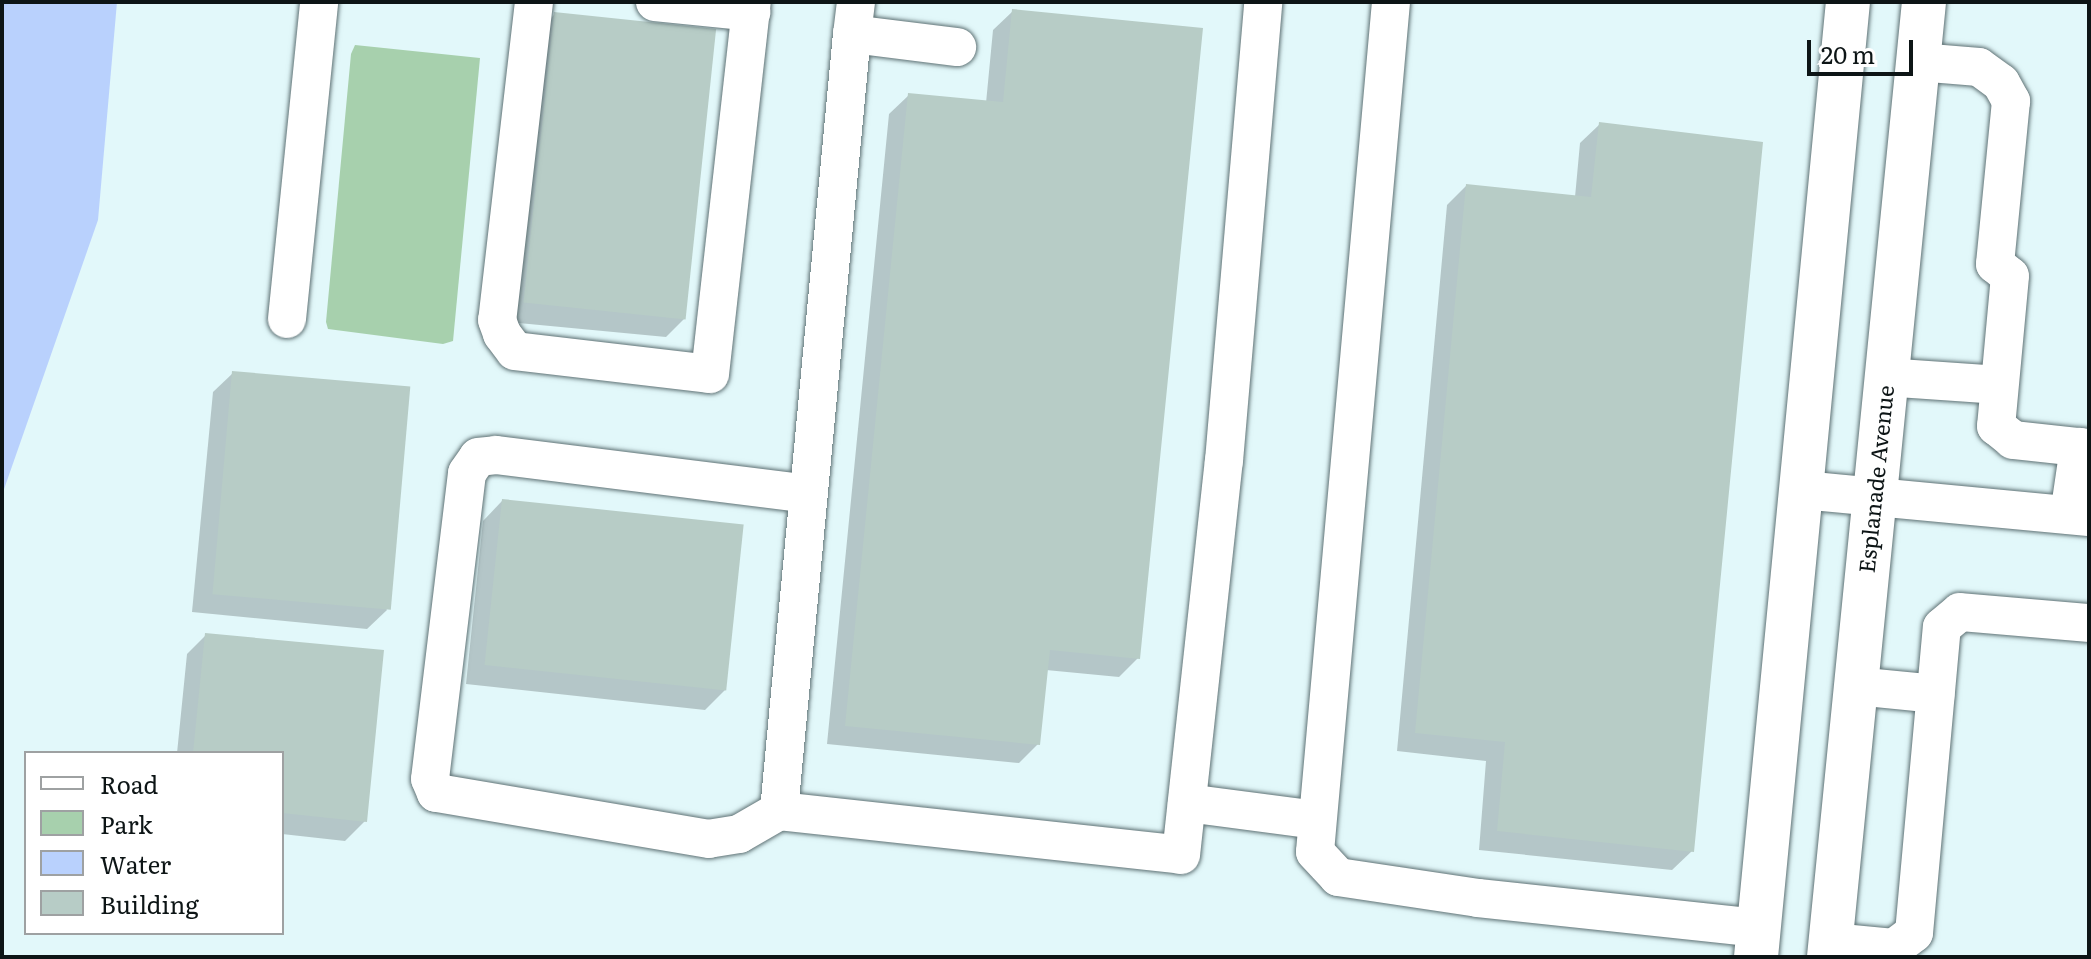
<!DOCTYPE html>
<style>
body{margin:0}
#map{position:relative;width:2091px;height:959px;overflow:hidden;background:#e2f8fa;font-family:Literata,serif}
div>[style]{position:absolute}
.green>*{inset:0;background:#a7d0ad}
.water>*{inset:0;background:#b9d1fd}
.shadow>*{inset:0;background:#0003}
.building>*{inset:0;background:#b7ccc6;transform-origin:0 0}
.roads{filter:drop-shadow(0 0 2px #5f7275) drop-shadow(0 0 2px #5f7275)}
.minor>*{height:38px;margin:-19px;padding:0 19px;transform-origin:19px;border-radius:19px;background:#fff}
.major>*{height:44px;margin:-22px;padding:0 22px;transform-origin:22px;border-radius:22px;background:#fff}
span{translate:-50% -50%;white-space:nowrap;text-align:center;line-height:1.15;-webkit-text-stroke:6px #fff;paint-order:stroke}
.street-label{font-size:22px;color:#0d1516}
.frame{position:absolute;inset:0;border:4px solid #0d1516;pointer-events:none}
.legend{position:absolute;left:24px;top:751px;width:260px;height:184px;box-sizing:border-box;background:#fff;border:2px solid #9ea1a2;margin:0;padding:10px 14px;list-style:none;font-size:24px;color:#0d1516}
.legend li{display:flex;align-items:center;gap:16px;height:40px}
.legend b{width:40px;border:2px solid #9ea1a2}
.scale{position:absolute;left:1807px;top:40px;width:106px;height:36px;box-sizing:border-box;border:4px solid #0d1516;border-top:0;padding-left:10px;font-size:24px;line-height:28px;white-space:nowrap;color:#0d1516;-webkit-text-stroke:6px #fff;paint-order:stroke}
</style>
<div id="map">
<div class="green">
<i style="clip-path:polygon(355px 45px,480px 58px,453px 341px,443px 344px,328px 329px,326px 322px,351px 54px)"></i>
</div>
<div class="water">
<i style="clip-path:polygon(2px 2px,117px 2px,98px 220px,2px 495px)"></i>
</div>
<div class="shadow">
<i style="clip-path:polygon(1013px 11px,1138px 658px,1119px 677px,1046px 670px,1038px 744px,1019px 763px,827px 744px,889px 114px,909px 95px,986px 103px,993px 30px)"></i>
<i style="clip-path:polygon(555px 14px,685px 318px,666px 337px,507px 322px,535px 34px)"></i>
<i style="clip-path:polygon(1600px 124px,1692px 851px,1672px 870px,1479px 850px,1486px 761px,1397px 751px,1447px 205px,1466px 186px,1575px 197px,1580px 143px)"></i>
<i style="clip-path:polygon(233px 373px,387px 610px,367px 629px,192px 612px,213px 392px)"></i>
<i style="clip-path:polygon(502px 501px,725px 690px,705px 710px,466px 684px,483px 521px)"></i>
<i style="clip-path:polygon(206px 635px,365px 821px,345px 841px,282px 834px,282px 753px,177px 753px,187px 654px)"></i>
</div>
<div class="building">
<i style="clip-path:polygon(1012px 9px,1203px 28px,1140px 659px,1050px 650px,1040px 745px,845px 726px,908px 93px,1003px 102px)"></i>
<i style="left:554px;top:12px;width:163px;height:292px;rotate:6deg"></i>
<i style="clip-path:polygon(1599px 122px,1763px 142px,1694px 852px,1497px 831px,1505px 742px,1415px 733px,1466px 184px,1591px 197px)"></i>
<i style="left:232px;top:371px;width:179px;height:224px;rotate:5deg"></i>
<i style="left:502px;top:499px;width:243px;height:167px;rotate:6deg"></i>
<i style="clip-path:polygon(205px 633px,384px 650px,367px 822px,282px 813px,282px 753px,193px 753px)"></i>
</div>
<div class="roads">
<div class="minor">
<i style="left:534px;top:2px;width:320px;rotate:96.6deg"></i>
<i style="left:497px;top:320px;width:15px;rotate:70deg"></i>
<i style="left:502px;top:334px;width:21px;rotate:53deg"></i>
<i style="left:515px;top:351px;width:196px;rotate:6.7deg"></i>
<i style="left:710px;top:374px;width:374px;rotate:-83.6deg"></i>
<i style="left:655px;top:2px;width:97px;rotate:5.9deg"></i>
<i style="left:856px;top:2px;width:32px;rotate:97deg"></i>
<i style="left:852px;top:34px;width:106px;rotate:7.1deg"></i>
<i style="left:1391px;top:2px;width:853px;rotate:95.11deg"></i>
<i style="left:1315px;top:852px;width:34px;rotate:47deg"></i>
<i style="left:1338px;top:877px;width:142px;rotate:8.5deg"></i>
<i style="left:1478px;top:898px;width:283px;rotate:6.1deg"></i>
<i style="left:852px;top:34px;width:780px;rotate:95.37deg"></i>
<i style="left:779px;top:811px;width:404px;rotate:6.2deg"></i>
<i style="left:1181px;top:855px;width:396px;rotate:-83.8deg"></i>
<i style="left:1224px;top:461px;width:461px;rotate:-85.1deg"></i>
<i style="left:1918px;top:62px;width:61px;rotate:4.7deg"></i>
<i style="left:1979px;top:67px;width:27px;rotate:36deg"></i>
<i style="left:2001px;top:83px;width:21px;rotate:61deg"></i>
<i style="left:2011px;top:101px;width:164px;rotate:95.6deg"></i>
<i style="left:1995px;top:264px;width:19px;rotate:39deg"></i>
<i style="left:2010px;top:276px;width:151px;rotate:95.3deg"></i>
<i style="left:1996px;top:426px;width:22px;rotate:39deg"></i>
<i style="left:2013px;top:440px;width:66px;rotate:6.1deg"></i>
<i style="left:287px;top:319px;width:319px;rotate:-84.2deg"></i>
<i style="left:1885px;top:377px;width:114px;rotate:4deg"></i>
<i style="left:1802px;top:490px;width:288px;rotate:5.4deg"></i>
<i style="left:2069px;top:515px;width:69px;rotate:-81.6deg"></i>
<i style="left:2079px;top:447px;width:10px;rotate:6deg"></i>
<i style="left:1855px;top:686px;width:81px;rotate:5.6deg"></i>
<i style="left:1187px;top:803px;width:130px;rotate:7.5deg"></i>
<i style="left:779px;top:811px;width:46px;rotate:150.1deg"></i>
<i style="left:739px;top:834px;width:30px;rotate:171deg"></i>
<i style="left:709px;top:839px;width:277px;rotate:-170.4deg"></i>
<i style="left:436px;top:793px;width:15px;rotate:-113deg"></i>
<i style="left:430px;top:779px;width:308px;rotate:-83.1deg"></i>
<i style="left:467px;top:473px;width:19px;rotate:-55deg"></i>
<i style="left:478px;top:457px;width:18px;rotate:-6deg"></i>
<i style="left:496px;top:455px;width:314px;rotate:7.1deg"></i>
<i style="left:1831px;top:942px;width:63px;rotate:5.4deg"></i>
<i style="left:1894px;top:948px;width:25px;rotate:-37deg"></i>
<i style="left:1914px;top:933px;width:307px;rotate:-84.8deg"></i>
<i style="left:1942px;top:627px;width:23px;rotate:-40deg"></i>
<i style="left:1960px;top:612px;width:129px;rotate:4.9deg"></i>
</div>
<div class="major">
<i style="left:1756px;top:957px;width:959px;rotate:-84.5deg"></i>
<i style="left:1829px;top:957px;width:960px;rotate:-84.32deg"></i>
</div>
</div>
<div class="street-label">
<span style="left:1875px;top:479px;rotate:-84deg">Esplanade Avenue</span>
</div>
<div class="frame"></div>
<ul class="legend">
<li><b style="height:10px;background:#fff"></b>Road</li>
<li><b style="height:22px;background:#a7d0ad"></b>Park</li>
<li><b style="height:22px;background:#b9d1fd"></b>Water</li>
<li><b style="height:22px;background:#b7ccc6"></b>Building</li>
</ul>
<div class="scale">20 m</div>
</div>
